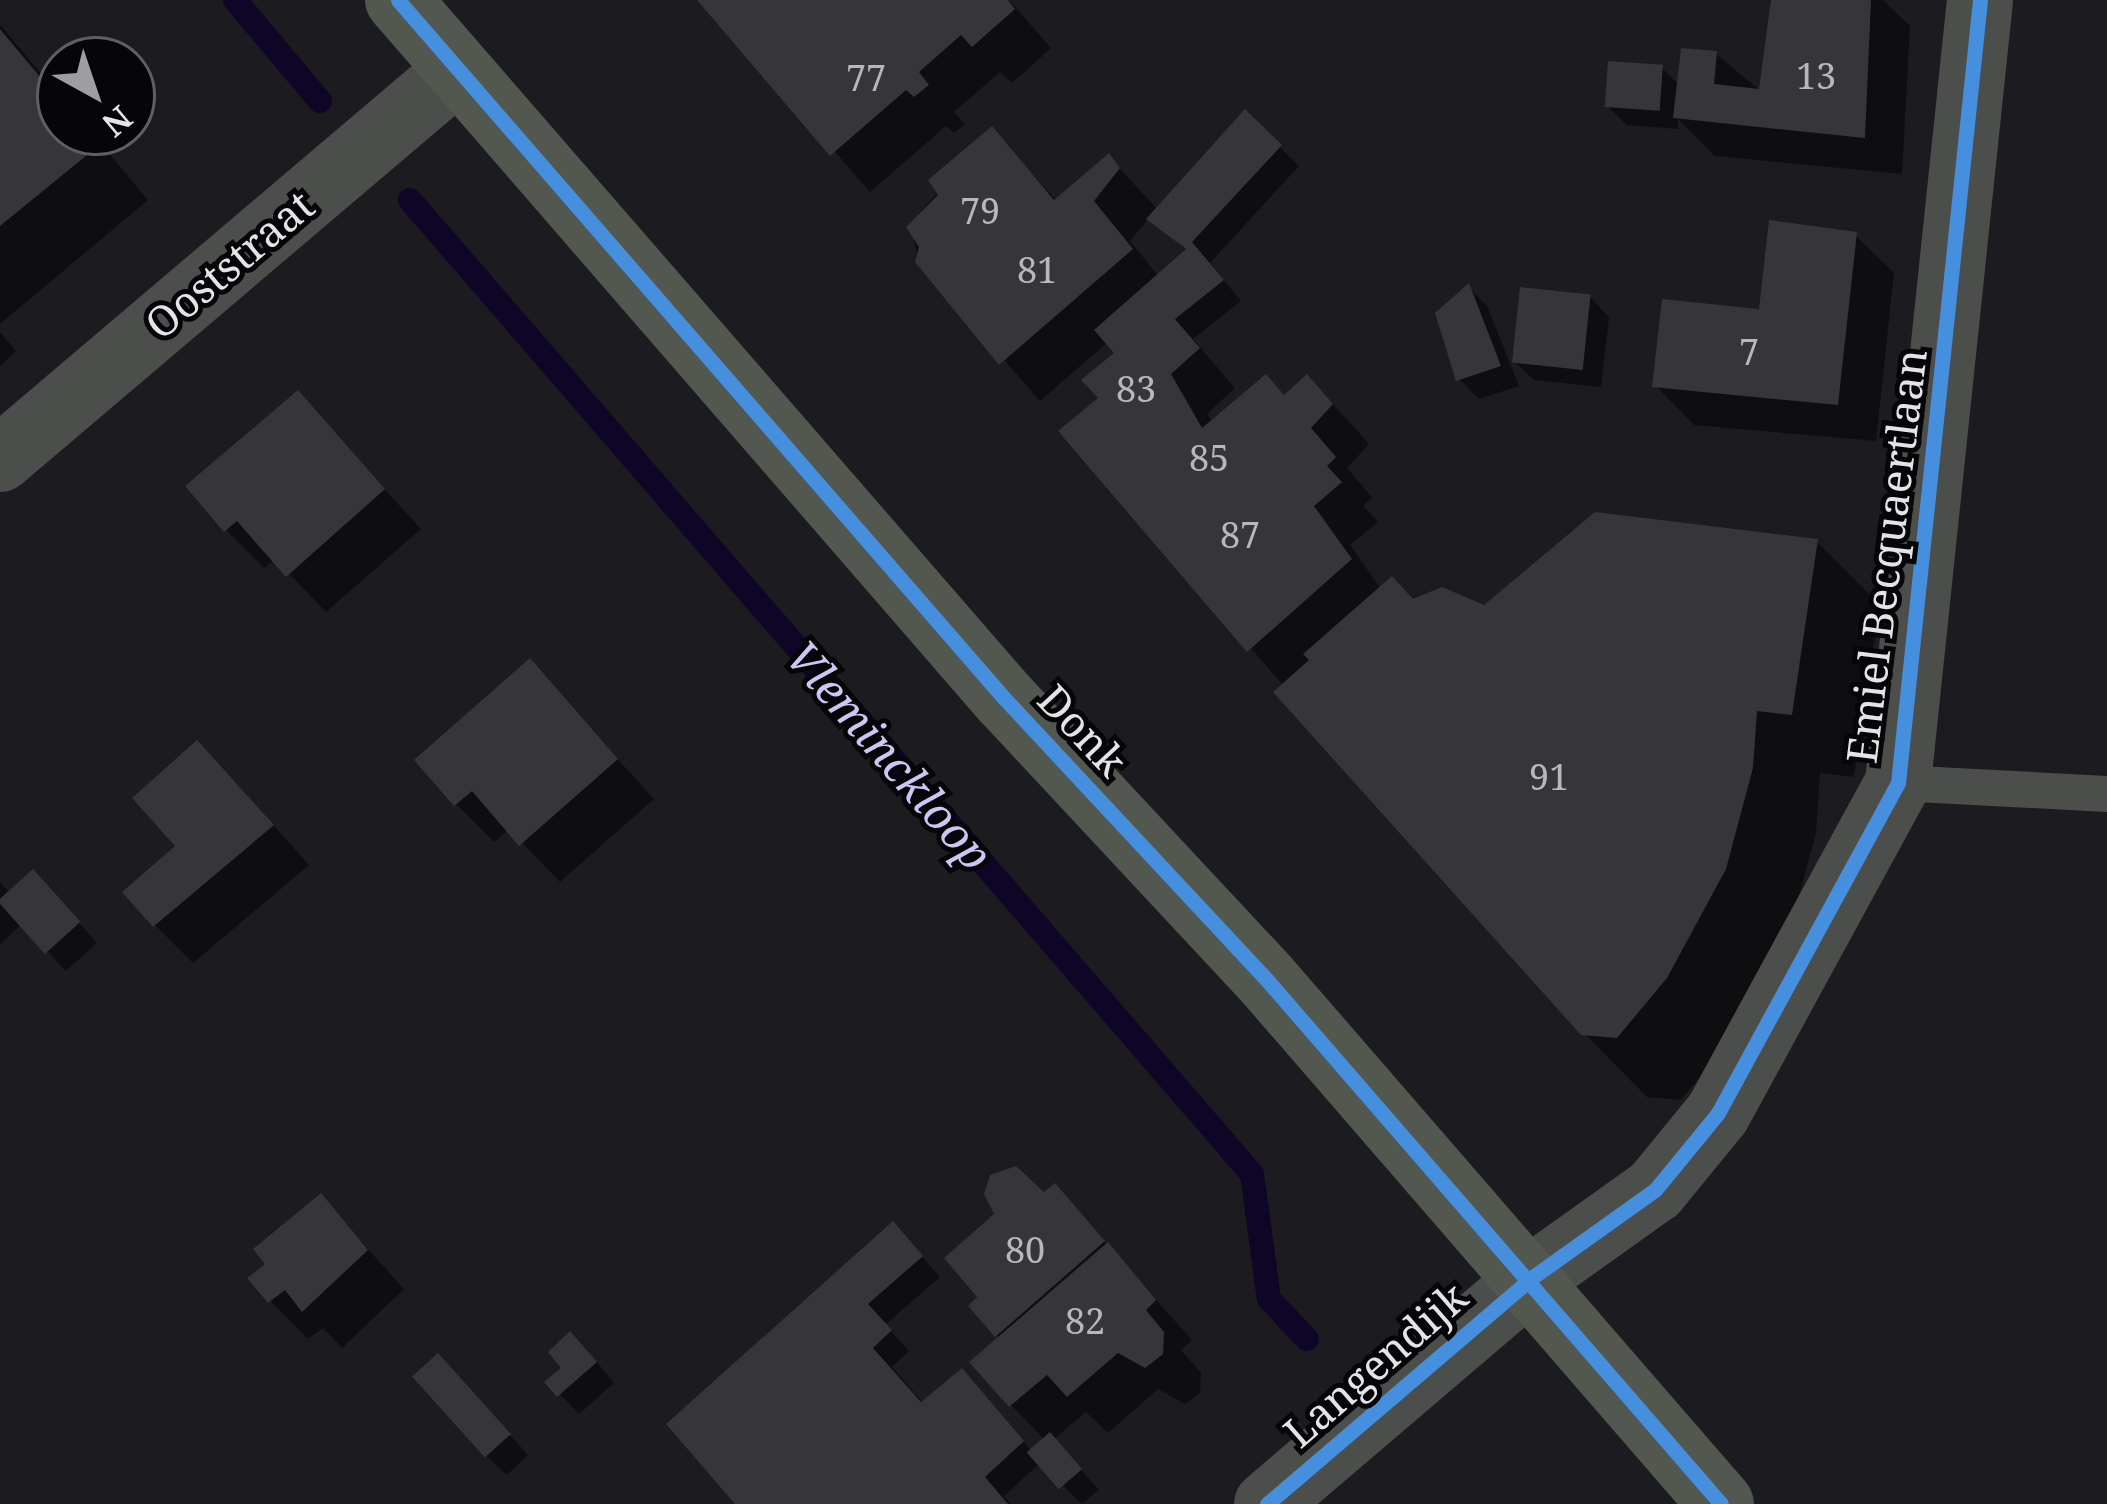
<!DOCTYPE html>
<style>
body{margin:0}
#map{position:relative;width:2107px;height:1504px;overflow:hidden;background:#1b1b20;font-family:"Noto Serif",serif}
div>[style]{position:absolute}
.shadow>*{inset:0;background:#0007}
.stream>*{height:24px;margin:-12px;padding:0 12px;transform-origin:12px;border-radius:12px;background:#0f0527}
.building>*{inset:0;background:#36363a;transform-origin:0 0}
.service>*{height:36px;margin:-18px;padding:0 18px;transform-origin:18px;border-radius:18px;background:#4b4e4a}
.minor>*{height:66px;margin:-33px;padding:0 33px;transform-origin:33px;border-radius:33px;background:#4b4e4a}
.tertiary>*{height:66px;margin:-33px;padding:0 33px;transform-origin:33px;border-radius:33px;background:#4b4e4a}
.primary>*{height:66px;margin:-33px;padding:0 33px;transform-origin:33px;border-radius:33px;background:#525850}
.cycleway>*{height:15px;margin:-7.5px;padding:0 7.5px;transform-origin:7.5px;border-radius:7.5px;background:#468fdf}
span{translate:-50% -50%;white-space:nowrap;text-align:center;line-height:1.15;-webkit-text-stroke:10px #060508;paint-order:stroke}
.number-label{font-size:36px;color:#b8b8bc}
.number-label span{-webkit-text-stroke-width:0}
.street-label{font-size:42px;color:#e4e3e8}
.water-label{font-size:45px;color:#ccc6f4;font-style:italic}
.north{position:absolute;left:36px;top:36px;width:120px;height:120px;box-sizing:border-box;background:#060508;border:3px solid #5f5e62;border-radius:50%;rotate:140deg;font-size:33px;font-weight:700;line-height:48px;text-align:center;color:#e4e3e8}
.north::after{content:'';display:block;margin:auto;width:42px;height:54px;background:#9e9da2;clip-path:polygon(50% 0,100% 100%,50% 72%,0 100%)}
</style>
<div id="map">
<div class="shadow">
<i style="clip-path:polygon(702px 0,1009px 0,1051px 48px,1012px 83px,1000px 72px,954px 112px,965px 124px,954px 133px,946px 126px,870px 192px)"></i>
<i style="clip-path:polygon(1774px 0,1883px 0,1910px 26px,1902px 174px,1715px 156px,1678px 119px,1678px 129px,1627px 125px,1607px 106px,1662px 68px,1680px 86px,1716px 54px,1762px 92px)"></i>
<i style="clip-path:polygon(0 25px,60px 96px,60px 132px,91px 132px,148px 200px,0 324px)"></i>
<i style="clip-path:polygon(evenodd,1245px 113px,1299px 166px,1210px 263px,1241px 301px,1193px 339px,1235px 388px,1207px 414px,1213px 423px,1286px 398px,1307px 378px,1344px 416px,1369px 444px,1347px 468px,1372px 497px,1363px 506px,1378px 522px,1350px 545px,1381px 589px,1414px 602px,1485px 608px,1817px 542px,1880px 605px,1854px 777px,1820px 773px,1816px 833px,1789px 933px,1730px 1041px,1681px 1100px,1647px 1097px,1583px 1032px,1063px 431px,1102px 398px,1118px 353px,1108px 342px,1040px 401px,918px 261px,911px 223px,992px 130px,1057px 201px,1109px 157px,1158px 210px,1245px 113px,1149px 218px,1188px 252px,1160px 278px,1130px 241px,1149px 218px)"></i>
<i style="clip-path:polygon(1855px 235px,1894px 273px,1876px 441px,1694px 425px,1656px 386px)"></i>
<i style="clip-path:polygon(1468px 287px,1487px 306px,1519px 386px,1479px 399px,1459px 379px)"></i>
<i style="clip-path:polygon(1590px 297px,1609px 317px,1601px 387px,1534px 380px,1514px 361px)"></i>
<i style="clip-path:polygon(0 332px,16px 351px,0 366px)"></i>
<i style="clip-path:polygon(298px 394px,421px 529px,326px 612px,275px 559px,264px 568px,226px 530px)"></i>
<i style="clip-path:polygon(530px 663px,654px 799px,560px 882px,509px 829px,494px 842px,456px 804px)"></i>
<i style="clip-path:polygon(235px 782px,309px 865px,193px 963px,155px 925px,180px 846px)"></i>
<i style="clip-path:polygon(0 882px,11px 894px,52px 892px,97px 943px,66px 971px,22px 924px,0 944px)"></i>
<i style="clip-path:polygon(1055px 1187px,1192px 1340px,1181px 1350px,1201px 1373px,1200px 1393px,1185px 1404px,1158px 1389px,1108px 1433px,1086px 1412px,1054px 1439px,1099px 1490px,1082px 1504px,1040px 1463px,1004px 1496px,1011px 1504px,738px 1504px,670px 1424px,912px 1245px,940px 1277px,885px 1325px,909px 1351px,892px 1367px,924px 1404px,981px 1391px,1032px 1452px,1045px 1440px,1011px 1405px,1001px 1339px,972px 1306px)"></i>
<i style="clip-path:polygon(321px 1197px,404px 1289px,342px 1348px,323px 1328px,308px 1339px,270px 1301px,270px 1265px)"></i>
<i style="clip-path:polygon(590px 1354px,614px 1383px,579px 1414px,548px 1382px)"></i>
<i style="clip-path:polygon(457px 1377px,528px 1455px,507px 1475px,487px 1456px)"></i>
</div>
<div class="stream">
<i style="left:235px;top:0;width:132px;rotate:49.9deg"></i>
<i style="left:410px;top:200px;width:1287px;rotate:49.16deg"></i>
<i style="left:1252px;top:1174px;width:126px;rotate:82.3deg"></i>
<i style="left:1269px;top:1299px;width:55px;rotate:46.5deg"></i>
</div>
<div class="building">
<i style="clip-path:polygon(697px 0,1008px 0,1015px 9px,972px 47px,961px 35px,919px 72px,929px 85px,914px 97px,906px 90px,830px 156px)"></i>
<i style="clip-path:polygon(1771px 0,1871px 0,1865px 138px,1673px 118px,1681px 48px,1717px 51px,1714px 84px,1759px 89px)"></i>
<i style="clip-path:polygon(0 29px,60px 101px,60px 132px,86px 132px,98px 146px,0 226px)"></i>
<i style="left:1608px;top:61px;width:55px;height:46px;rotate:4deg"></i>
<i style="clip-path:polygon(1245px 109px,1282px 145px,1192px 242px,1224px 280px,1175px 319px,1200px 348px,1171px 374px,1202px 428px,1266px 374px,1284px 395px,1307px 374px,1333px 404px,1311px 428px,1336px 457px,1327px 466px,1342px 482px,1314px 506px,1352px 559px,1247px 652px,1058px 431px,1098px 398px,1081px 380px,1114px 353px,1094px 330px,1186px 249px,1146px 219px)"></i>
<i style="clip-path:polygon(992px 126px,1054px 200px,1109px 153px,1120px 168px,1094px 201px,1133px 249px,999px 365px,915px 262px,919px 247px,906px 227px,938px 195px,928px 180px)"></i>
<i style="clip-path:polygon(1769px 220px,1857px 232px,1838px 405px,1652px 387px,1662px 299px,1759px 309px)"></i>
<i style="clip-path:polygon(1469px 283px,1501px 366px,1456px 381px,1435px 313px)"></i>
<i style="left:1520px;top:287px;width:71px;height:76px;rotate:6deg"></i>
<i style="clip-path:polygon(298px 390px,385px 489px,286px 577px,237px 521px,224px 532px,185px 486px)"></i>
<i style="clip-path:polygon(1595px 512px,1818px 539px,1792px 715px,1757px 711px,1753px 768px,1726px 869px,1667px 978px,1617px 1038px,1581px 1035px,1273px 692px,1309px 660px,1303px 654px,1392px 576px,1413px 599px,1442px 587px,1484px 605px)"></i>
<i style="clip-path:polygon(530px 658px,618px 759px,519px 846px,472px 791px,454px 806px,414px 760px)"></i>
<i style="clip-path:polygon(197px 740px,274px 825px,153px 927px,122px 892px,175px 846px,132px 798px)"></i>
<i style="left:33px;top:869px;width:71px;height:48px;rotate:48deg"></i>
<i style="clip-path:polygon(1016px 1166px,1044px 1192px,1055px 1183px,1105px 1241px,995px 1337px,968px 1306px,977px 1297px,944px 1258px,994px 1214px,984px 1194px,990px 1175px)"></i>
<i style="clip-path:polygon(321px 1193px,368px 1250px,302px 1312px,285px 1290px,268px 1303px,247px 1278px,265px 1264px,253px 1249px)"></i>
<i style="clip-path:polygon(893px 1221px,923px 1256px,868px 1304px,892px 1330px,873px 1348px,921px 1402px,962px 1368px,1024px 1441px,985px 1477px,1008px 1504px,735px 1504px,666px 1424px)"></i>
<i style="clip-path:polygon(1108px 1242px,1156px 1300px,1146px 1310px,1164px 1332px,1163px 1354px,1145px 1368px,1118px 1353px,1067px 1397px,1047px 1375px,1009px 1407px,969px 1362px)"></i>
<i style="clip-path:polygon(570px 1331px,597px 1362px,557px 1397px,544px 1382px,561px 1368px,548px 1352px)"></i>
<i style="left:438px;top:1353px;width:109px;height:35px;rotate:48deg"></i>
<i style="left:1050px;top:1432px;width:49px;height:31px;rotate:49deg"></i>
</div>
<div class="service">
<i style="left:1898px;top:783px;width:209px;rotate:3deg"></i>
</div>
<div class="minor">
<i style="left:0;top:459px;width:601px;rotate:-40.34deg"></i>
<i style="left:1267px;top:1504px;width:346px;rotate:-40.5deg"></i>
</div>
<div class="tertiary">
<i style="left:1530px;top:1279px;width:153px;rotate:-35.5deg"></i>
<i style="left:1655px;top:1190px;width:99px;rotate:-50.7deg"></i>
<i style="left:1718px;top:1113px;width:376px;rotate:-61.4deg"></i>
<i style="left:1898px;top:783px;width:787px;rotate:-84.02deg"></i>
</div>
<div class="primary">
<i style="left:398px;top:0;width:924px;rotate:49.04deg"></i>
<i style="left:1004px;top:698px;width:386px;rotate:47deg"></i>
<i style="left:1267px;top:980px;width:693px;rotate:49.09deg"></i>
</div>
<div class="cycleway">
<i style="left:398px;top:0;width:924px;rotate:49.04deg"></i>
<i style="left:1004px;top:698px;width:386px;rotate:47deg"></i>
<i style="left:1267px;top:980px;width:693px;rotate:49.09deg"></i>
<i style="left:1267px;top:1504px;width:346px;rotate:-40.5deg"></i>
<i style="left:1530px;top:1279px;width:153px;rotate:-35.5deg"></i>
<i style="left:1655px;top:1190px;width:99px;rotate:-50.7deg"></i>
<i style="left:1718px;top:1113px;width:376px;rotate:-61.4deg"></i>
<i style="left:1898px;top:783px;width:787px;rotate:-84.02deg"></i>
</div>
<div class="number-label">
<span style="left:1816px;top:76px">13</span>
<span style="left:866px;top:78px">77</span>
<span style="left:980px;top:211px">79</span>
<span style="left:1037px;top:270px">81</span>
<span style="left:1749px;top:352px">7</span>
<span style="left:1136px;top:389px">83</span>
<span style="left:1209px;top:458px">85</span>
<span style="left:1240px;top:535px">87</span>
<span style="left:1549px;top:777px">91</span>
<span style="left:1025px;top:1250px">80</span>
<span style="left:1085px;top:1321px">82</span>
</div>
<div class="street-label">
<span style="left:229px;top:264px;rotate:-40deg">Ooststraat</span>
<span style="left:1886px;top:556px;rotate:-83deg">Emiel Becquaertlaan</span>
<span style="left:1083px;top:730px;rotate:47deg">Donk</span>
<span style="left:1375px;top:1364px;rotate:-41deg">Langendijk</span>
</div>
<div class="water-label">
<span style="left:890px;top:755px;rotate:49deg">Vleminckloop</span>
</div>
<div class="north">N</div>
</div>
